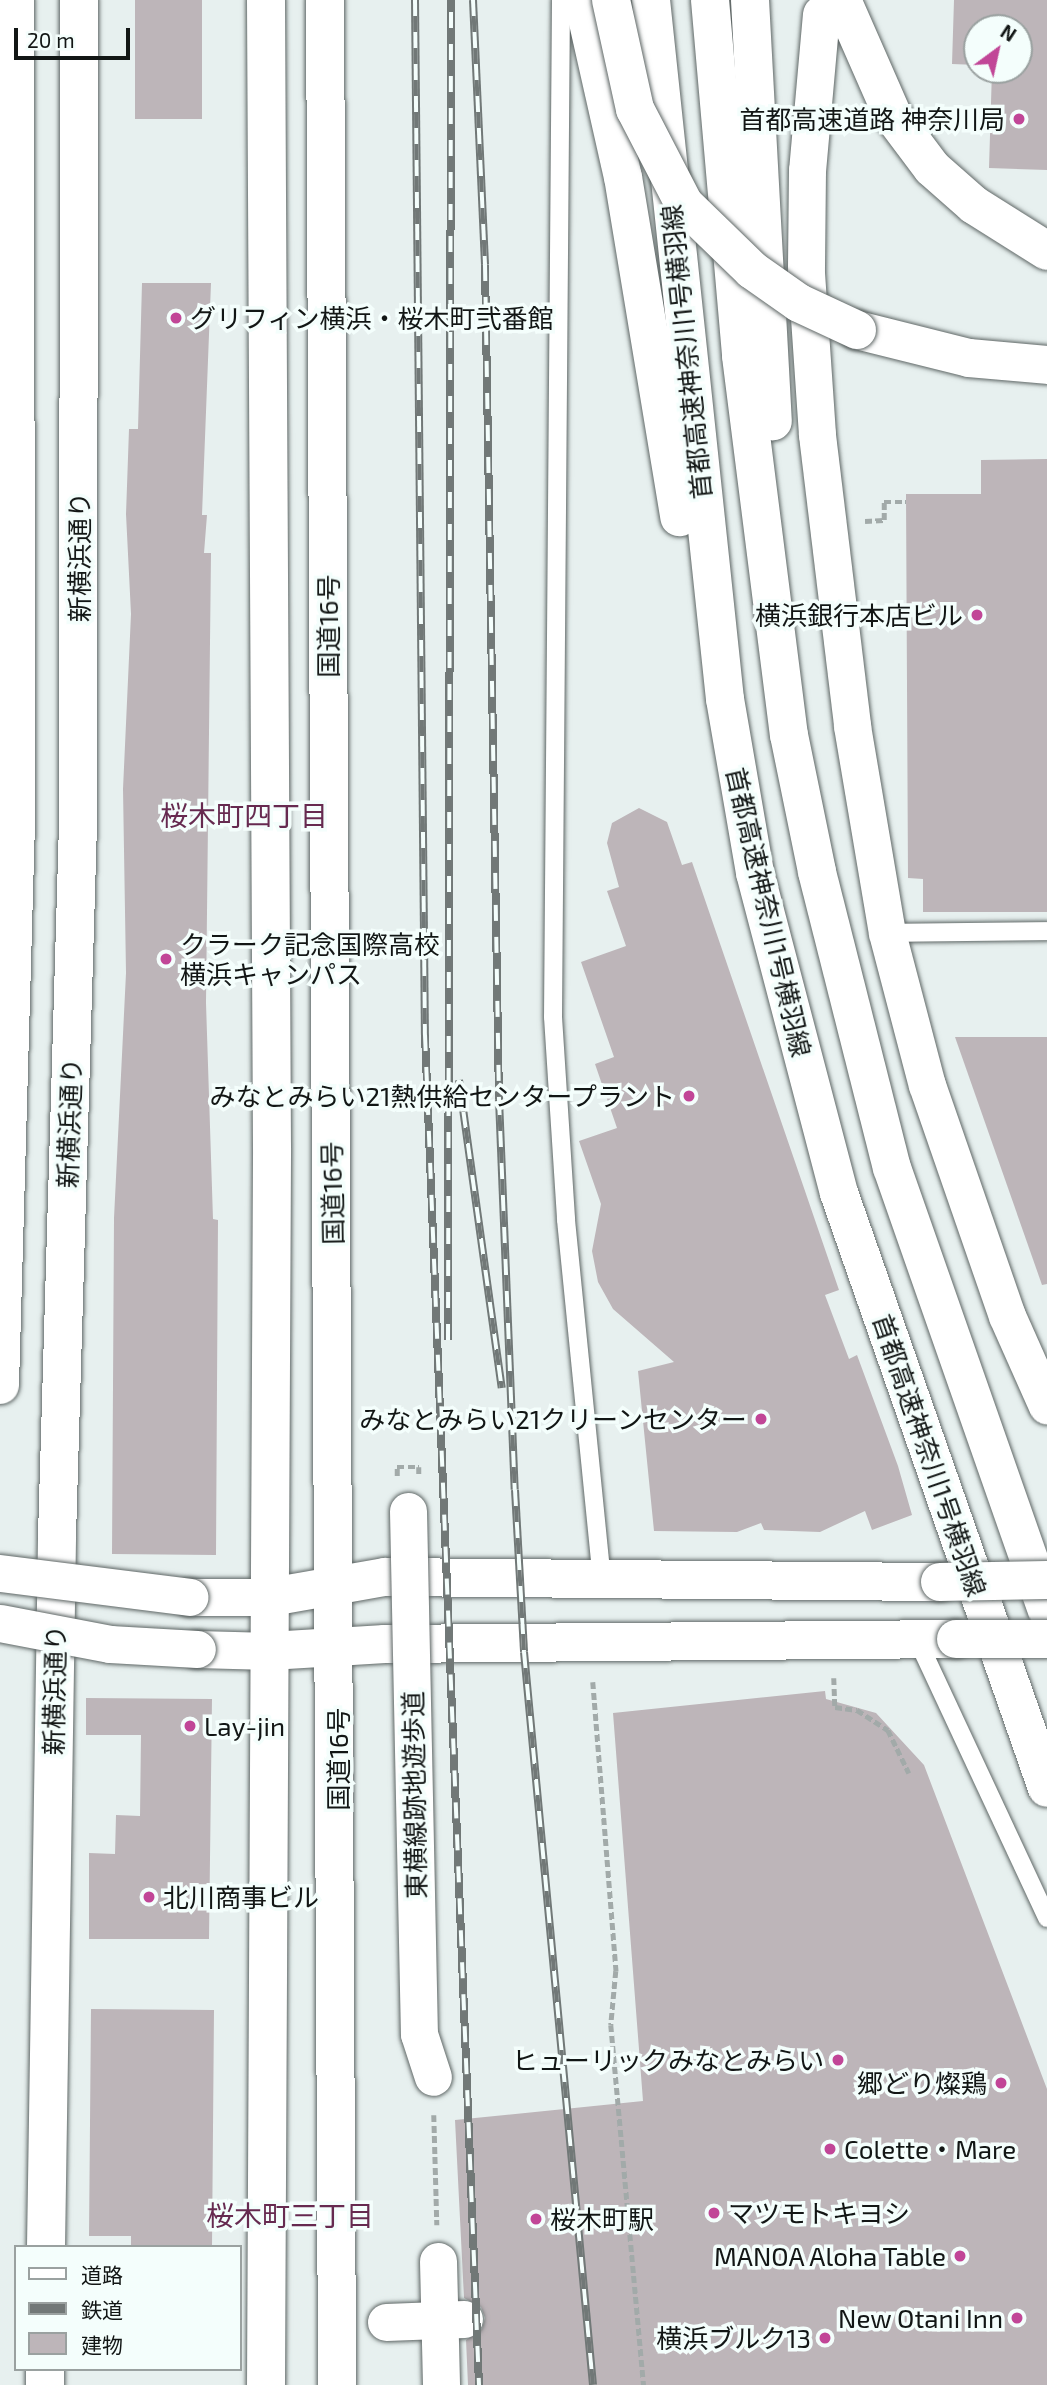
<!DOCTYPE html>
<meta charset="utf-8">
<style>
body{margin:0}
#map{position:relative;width:1047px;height:2385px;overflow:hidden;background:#e7f0ef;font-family:"Exo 2","Noto Sans JP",sans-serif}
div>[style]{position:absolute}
.building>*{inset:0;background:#bdb5b9;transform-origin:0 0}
.path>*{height:4.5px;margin-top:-2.25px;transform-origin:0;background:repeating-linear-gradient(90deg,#a2aaa9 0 7px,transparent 0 10.5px)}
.roads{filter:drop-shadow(0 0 2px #5f6766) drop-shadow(0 0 2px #5f6766)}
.lane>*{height:18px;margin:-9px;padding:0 9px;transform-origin:9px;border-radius:9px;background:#fff}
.street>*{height:37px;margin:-18.5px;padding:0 18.5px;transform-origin:18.5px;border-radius:18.5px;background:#fff}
.secondary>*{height:38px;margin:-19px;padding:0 19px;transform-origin:19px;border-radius:19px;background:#fff}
.highway>*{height:38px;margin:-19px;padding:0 19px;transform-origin:19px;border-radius:19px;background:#fff}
.rail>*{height:8px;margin-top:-4px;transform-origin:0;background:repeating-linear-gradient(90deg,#f4fefc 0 16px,#717877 0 32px);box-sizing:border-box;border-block:2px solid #717877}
.bridges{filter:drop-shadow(0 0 2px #5f6766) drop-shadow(0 0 2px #5f6766)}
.street-bridge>*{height:37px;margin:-18.5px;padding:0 18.5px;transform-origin:18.5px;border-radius:18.5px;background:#fff}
.secondary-bridge>*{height:38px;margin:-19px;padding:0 19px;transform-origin:19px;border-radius:19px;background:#fff}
.highway-bridge>*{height:38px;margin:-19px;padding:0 19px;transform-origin:19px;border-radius:19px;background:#fff}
.dots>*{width:19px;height:19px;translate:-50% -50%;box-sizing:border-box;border:4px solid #f4fefc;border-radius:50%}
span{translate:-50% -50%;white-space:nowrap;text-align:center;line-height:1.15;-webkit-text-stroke:7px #f4fefc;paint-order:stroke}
.poi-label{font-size:26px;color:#121615}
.right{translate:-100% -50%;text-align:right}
.left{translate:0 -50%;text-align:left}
.street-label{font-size:26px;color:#121615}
.neighbourhood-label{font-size:28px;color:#662a50}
.legend{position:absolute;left:14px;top:2245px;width:228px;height:126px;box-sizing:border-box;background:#f4fefc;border:2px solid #9aa1a0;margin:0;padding:9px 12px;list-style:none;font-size:21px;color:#121615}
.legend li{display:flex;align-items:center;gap:14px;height:35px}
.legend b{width:35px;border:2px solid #9aa1a0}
.north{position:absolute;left:963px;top:14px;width:70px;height:70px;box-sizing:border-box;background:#f4fefc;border:2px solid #9aa1a0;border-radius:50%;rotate:33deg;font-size:19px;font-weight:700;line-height:28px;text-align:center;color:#121615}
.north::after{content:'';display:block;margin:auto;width:24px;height:32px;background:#c14697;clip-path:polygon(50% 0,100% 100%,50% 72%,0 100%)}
.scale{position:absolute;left:14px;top:28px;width:116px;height:32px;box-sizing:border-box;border:4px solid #121615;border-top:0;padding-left:9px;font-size:21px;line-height:24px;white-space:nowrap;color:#121615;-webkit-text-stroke:5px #f4fefc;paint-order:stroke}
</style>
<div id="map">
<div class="building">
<i style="left:135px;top:0;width:67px;height:119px"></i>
<i style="clip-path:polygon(954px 0,1047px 0,1047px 170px,989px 168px,992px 70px,1019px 70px,1019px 28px,977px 28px,977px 65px,952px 64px)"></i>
<i style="clip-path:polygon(142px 283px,211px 283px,202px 515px,207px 515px,204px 553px,211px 553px,206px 1003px,213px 1219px,218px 1220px,216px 1555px,112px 1554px,114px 1218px,126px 973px,123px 789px,131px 614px,126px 514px,129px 429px,138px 429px)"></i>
<i style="clip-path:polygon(1047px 459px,1047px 912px,923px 912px,923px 879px,908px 878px,906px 494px,981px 494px,981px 460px)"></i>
<i style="clip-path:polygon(639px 808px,667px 822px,682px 865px,692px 862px,839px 1290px,825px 1295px,849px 1359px,857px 1355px,898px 1466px,912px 1515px,872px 1530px,865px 1511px,820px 1532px,764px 1530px,761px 1523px,737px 1532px,654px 1531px,638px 1371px,674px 1362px,613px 1309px,598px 1282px,592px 1251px,601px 1204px,579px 1141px,617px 1128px,595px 1064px,614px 1057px,581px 962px,626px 946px,607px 891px,619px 887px,607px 843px,612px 823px)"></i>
<i style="clip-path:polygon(955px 1037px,1047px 1037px,1047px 1284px,1042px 1285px)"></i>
<i style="clip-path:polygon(825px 1691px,826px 1699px,876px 1713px,924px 1765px,1047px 2089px,1047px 2385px,468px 2385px,466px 2340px,482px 2329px,485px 2318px,481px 2307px,464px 2298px,455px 2120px,643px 2101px,613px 1713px)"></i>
<i style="clip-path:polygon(86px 1698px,212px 1699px,209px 1939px,89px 1939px,89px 1853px,115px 1854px,116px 1815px,140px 1816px,141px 1735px,86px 1735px)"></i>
<i style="clip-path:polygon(91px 2009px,214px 2010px,212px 2247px,131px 2247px,131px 2236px,89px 2236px)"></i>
</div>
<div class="path">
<i style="left:865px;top:521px;width:19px;rotate:-3deg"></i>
<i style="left:884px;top:520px;width:18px;rotate:-90deg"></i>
<i style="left:884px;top:502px;width:22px"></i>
<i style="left:397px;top:1476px;width:9px;rotate:-90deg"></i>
<i style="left:397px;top:1467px;width:22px"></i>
<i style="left:419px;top:1467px;width:9px;rotate:90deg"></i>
<i style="left:834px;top:1678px;width:29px;rotate:88deg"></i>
<i style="left:835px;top:1707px;width:22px;rotate:8deg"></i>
<i style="left:857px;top:1710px;width:37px;rotate:33deg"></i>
<i style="left:888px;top:1730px;width:48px;rotate:64deg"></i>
<i style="left:593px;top:1682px;width:290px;rotate:85.4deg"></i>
<i style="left:616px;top:1971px;width:54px;rotate:95.3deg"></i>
<i style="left:611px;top:2025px;width:362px;rotate:84.8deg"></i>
<i style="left:434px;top:2115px;width:110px;rotate:88.4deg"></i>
</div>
<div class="roads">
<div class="lane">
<i style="left:561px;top:0;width:1017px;rotate:90.45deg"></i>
<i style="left:553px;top:1017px;width:203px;rotate:86.3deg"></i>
<i style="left:566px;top:1220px;width:361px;rotate:84.3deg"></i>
<i style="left:887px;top:933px;width:160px;rotate:-0.7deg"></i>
<i style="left:917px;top:1639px;width:308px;rotate:65deg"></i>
</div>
<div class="street">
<i style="left:821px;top:14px;width:157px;rotate:95.1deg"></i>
<i style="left:807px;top:170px;width:103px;rotate:90.6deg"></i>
<i style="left:806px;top:273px;width:162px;rotate:86.1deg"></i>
<i style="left:817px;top:435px;width:293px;rotate:83.1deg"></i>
<i style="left:852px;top:726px;width:210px;rotate:80.4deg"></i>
<i style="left:887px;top:933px;width:157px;rotate:75.3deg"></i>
<i style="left:927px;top:1085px;width:244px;rotate:70.9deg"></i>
<i style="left:1007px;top:1316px;width:98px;rotate:66deg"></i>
<i style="left:189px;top:1597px;width:82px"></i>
<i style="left:197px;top:1649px;width:73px;rotate:1.6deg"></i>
<i style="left:438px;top:2261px;width:124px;rotate:88.6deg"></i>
<i style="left:386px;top:2322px;width:78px;rotate:-2.2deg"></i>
</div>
<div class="secondary">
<i style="left:0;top:1385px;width:562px;rotate:-88.37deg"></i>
<i style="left:16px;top:823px;width:823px;rotate:-90.07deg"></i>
<i style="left:271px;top:1597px;width:116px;rotate:-10deg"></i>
<i style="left:385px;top:1577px;width:555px;rotate:0.52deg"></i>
<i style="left:270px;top:1651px;width:115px;rotate:-3.5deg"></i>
<i style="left:385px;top:1644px;width:571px;rotate:-0.5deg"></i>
<i style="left:46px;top:2247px;width:711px;rotate:-89.11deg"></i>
<i style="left:57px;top:1536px;width:711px;rotate:-88.31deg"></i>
<i style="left:78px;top:825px;width:825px;rotate:-89.93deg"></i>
<i style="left:45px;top:2385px;width:16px;rotate:-90deg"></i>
</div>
<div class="highway">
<i style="left:325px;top:0;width:2385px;rotate:89.71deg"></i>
<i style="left:583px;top:0;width:181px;rotate:77.3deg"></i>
<i style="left:623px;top:177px;width:345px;rotate:80.6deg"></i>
<i style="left:651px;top:0;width:703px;rotate:83.96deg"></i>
<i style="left:725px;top:699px;width:177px;rotate:80.2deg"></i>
<i style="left:755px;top:873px;width:331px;rotate:75.3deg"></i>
<i style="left:839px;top:1193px;width:630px;rotate:70.73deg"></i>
<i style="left:710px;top:0;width:357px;rotate:85deg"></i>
<i style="left:741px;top:356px;width:382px;rotate:82.8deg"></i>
<i style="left:789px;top:735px;width:140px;rotate:78.4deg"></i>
<i style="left:817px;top:872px;width:305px;rotate:75.8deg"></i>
<i style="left:892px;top:1168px;width:468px;rotate:70.7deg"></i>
<i style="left:750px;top:0;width:422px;rotate:86.9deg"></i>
<i style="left:842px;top:0;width:127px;rotate:66.3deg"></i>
<i style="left:893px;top:116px;width:65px;rotate:53.1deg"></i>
<i style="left:932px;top:168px;width:56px;rotate:41.4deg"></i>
<i style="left:974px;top:205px;width:86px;rotate:32.2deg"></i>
<i style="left:857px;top:330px;width:115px;rotate:14deg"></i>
<i style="left:969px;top:358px;width:78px;rotate:5.1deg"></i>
<i style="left:266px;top:2385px;width:1237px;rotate:-89.72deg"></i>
<i style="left:272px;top:1148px;width:1148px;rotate:-90.3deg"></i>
</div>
</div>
<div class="rail">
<i style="left:415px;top:0;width:1035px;rotate:89.45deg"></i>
<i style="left:425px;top:1035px;width:1351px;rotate:87.71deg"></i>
<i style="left:473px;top:0;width:265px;rotate:87.4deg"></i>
<i style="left:485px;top:265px;width:834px;rotate:89.04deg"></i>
<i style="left:499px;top:1099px;width:391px;rotate:87.7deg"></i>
<i style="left:515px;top:1490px;width:162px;rotate:86.8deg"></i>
<i style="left:524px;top:1652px;width:736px;rotate:84.62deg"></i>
<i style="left:459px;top:1080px;width:311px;rotate:82.1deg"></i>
<i style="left:448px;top:1340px;width:1340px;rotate:-89.87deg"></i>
</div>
<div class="bridges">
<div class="street-bridge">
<i style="left:408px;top:1511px;width:523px;rotate:88.8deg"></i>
<i style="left:419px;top:2034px;width:45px;rotate:72deg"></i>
<i style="left:0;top:1573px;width:191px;rotate:7.2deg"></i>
<i style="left:0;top:1623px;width:112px;rotate:10.8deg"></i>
<i style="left:110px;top:1644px;width:87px;rotate:3.3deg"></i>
</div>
<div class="secondary-bridge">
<i style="left:940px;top:1582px;width:107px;rotate:-1.1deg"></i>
<i style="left:956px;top:1639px;width:91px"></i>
</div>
<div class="highway-bridge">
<i style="left:611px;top:0;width:112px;rotate:77.6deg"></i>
<i style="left:635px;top:109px;width:107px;rotate:62.7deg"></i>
<i style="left:684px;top:204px;width:95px;rotate:44.1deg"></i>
<i style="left:752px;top:270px;width:57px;rotate:35.1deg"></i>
<i style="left:799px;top:303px;width:64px;rotate:25deg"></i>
</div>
</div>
<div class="dots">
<i style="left:1019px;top:119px;background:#c14697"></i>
<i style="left:176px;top:318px;background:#c14697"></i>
<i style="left:977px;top:615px;background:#c14697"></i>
<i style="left:166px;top:959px;background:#c14697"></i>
<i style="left:689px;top:1096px;background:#c14697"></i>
<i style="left:761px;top:1419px;background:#c14697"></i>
<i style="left:190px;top:1726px;background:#c14697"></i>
<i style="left:149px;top:1897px;background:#c14697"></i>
<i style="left:838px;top:2060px;background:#c14697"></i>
<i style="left:1001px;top:2083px;background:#c14697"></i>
<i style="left:830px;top:2149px;background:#c14697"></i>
<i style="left:714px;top:2213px;background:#c14697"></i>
<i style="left:536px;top:2219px;background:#c14697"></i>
<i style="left:960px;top:2256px;background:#c14697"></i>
<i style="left:1017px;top:2318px;background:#c14697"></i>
<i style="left:825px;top:2338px;background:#c14697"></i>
</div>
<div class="poi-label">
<span class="right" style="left:1005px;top:119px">首都高速道路 神奈川局</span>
<span class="left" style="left:190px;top:318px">グリフィン横浜・桜木町弐番館</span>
<span class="right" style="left:963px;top:615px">横浜銀行本店ビル</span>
<span class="left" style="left:180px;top:959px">クラーク記念国際高校<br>横浜キャンパス</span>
<span class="right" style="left:675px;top:1096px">みなとみらい21熱供給センタープラント</span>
<span class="right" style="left:747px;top:1419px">みなとみらい21クリーンセンター</span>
<span class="left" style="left:204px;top:1726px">Lay-jin</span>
<span class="left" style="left:163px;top:1897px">北川商事ビル</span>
<span class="right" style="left:824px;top:2060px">ヒューリックみなとみらい</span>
<span class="right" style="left:987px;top:2083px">郷どり燦鶏</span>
<span class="left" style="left:844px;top:2149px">Colette・Mare</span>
<span class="left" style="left:728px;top:2213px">マツモトキヨシ</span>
<span class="left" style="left:550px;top:2219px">桜木町駅</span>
<span class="right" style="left:946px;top:2256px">MANOA Aloha Table</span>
<span class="right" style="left:1003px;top:2318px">New Otani Inn</span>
<span class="right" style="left:811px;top:2338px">横浜ブルク13</span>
</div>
<div class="street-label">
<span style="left:686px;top:352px;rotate:-96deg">首都高速神奈川1号横羽線</span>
<span style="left:79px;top:557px;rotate:-90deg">新横浜通り</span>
<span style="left:328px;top:626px;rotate:-90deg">国道16号</span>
<span style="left:769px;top:912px;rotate:77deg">首都高速神奈川1号横羽線</span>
<span style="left:69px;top:1123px;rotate:-88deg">新横浜通り</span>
<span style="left:332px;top:1193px;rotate:-91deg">国道16号</span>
<span style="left:930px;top:1455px;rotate:71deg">首都高速神奈川1号横羽線</span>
<span style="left:54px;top:1690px;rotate:-89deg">新横浜通り</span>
<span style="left:338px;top:1759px;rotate:-90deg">国道16号</span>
<span style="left:414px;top:1795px;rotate:-91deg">東横線跡地遊歩道</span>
</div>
<div class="neighbourhood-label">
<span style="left:244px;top:815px">桜木町四丁目</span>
<span style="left:290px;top:2215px">桜木町三丁目</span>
</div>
<ul class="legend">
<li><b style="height:9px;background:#fff"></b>道路</li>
<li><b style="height:9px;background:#717877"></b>鉄道</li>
<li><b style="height:19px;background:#bdb5b9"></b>建物</li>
</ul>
<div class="north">N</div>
<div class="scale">20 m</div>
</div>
